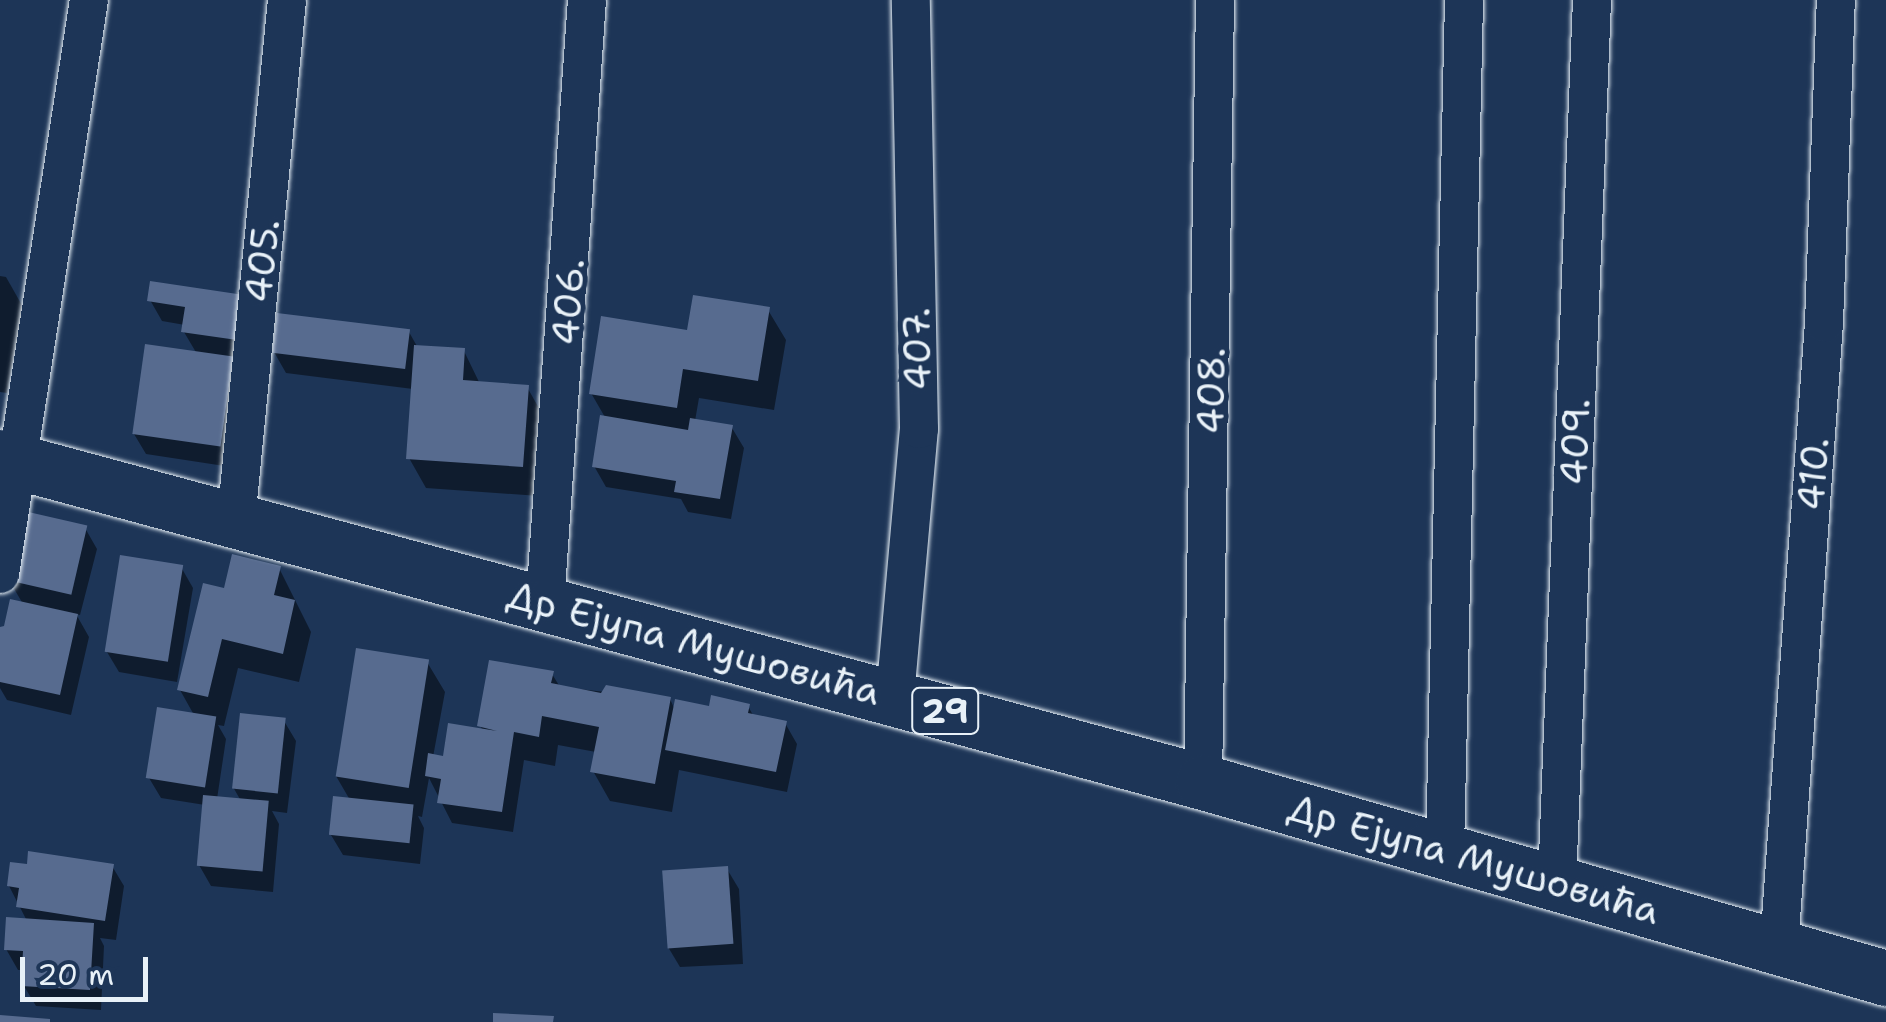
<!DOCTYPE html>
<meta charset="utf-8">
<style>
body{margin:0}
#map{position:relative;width:1886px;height:1022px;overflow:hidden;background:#1d3557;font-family:"Shantell Sans",sans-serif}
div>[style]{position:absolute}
.shadow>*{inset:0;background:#0007}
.building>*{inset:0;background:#576b8f;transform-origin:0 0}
.roads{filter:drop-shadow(0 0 2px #e8f1f8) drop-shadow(0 0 2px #e8f1f8)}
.street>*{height:38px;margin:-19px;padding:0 19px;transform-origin:19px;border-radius:19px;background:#1d3557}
.primary>*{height:55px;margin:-27.5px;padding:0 27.5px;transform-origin:27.5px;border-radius:27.5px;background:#1d3557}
span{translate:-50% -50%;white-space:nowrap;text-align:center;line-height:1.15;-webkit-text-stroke:10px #1d3557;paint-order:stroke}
.shield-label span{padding:2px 8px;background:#1d3557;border:2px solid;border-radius:8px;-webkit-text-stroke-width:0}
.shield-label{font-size:35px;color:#e8f1f8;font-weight:700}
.street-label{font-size:38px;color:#e8f1f8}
.scale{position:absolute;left:20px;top:957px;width:128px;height:45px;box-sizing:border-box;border:5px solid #e8f1f8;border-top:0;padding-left:12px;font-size:30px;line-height:35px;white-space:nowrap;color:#e8f1f8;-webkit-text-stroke:8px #1d3557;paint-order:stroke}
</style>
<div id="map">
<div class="shadow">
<i style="clip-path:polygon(0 276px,6px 277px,23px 307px,7px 393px,0 392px)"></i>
<i style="clip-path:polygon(150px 300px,254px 318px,248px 360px,230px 357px,243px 380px,231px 467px,146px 454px,134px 434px,197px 354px,184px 332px,185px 325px,162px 321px)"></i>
<i style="clip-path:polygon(768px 310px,786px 340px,774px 410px,699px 398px,695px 421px,732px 428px,744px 448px,731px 519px,688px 512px,681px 499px,606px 487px,594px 466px,606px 419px,591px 393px,689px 333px)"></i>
<i style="clip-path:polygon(409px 332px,418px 348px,464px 351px,480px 384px,527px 387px,544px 417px,539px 496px,426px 488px,409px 458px,413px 389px,286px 373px,274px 352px)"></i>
<i style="clip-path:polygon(85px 528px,97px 549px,80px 615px,76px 614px,89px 637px,71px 715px,7px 700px,0 688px,0 630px,7px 628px,23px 604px,9px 580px)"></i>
<i style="clip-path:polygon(181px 567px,193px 588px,177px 682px,119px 672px,107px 652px)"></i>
<i style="clip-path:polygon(279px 568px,311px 632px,299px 682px,238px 668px,224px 726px,218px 725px,226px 739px,217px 799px,241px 801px,233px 787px,284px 721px,296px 741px,287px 813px,272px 811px,279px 824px,273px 892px,211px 886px,199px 865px,205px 805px,161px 798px,149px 778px,194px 715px,180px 690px,225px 591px)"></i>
<i style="clip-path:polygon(427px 662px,445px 692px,433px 757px,446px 759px,483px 731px,480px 725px,552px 674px,560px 687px,670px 699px,675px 710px,748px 706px,754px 717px,785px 723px,797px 744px,787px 792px,679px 770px,672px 812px,610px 801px,593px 771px,596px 752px,558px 745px,555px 766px,524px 760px,513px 832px,452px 823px,429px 778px,422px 817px,418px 816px,424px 828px,420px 864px,343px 855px,331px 835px,350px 800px,336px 776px)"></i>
<i style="clip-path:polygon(112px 866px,124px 886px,116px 940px,100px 938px,104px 946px,101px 1010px,36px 1006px,24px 986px,25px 970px,18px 970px,6px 949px,27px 921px,9px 886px)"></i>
<i style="clip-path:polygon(727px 869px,739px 889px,743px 964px,680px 967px,668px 947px)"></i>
</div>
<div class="building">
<i style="clip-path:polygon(150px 281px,244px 295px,237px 340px,181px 332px,185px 307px,147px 301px)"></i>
<i style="clip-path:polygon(693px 295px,770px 307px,758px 381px,683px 369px,677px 408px,589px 394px,601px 316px,687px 330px)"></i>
<i style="left:277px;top:313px;width:134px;height:40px;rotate:7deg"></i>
<i style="left:145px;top:344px;width:89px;height:91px;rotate:8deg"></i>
<i style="clip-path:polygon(414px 345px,465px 348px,463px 380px,529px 385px,523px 467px,406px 459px)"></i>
<i style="clip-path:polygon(600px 415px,688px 430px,690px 418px,733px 425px,720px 499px,674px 492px,676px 481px,592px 467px)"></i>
<i style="left:24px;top:511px;width:65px;height:71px;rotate:13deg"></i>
<i style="clip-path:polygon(232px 554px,281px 566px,274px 595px,295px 600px,283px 654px,222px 639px,208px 697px,177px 690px,203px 583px,224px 588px)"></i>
<i style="left:120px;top:555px;width:64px;height:98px;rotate:9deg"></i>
<i style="clip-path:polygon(10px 599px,78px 614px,60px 695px,0 682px,0 627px,4px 626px)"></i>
<i style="left:356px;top:648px;width:74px;height:130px;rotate:9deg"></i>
<i style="clip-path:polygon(489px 660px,554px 671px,551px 683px,601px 693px,606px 685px,671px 697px,655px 784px,590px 772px,599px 727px,542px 716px,539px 737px,514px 732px,502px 812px,437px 803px,441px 779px,425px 776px,428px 753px,443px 756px,448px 723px,497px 731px,477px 726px)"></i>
<i style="clip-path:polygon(711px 695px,750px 704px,748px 713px,787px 721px,776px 772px,665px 750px,675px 699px,709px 706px)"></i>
<i style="left:157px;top:707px;width:60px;height:72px;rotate:9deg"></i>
<i style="left:240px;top:713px;width:46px;height:76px;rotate:6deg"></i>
<i style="left:203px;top:795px;width:66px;height:71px;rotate:5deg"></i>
<i style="left:333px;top:796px;width:81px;height:39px;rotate:6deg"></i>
<i style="clip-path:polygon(28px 851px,114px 864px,105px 921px,16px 907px,19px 888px,7px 886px,10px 862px,27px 864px)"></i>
<i style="left:728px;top:866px;width:78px;height:66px;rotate:86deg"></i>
<i style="clip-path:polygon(6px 917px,94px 923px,90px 990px,21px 986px,23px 951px,4px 950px)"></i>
<i style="clip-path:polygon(493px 1013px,554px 1016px,553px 1022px,493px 1022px)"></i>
<i style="clip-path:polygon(0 1015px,50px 1019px,50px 1022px,0 1022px)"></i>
</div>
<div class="roads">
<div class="street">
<i style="left:236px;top:521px;width:523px;rotate:-84.41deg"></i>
<i style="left:0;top:574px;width:581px;rotate:-81.19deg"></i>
<i style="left:545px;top:603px;width:604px;rotate:-86.02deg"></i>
<i style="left:895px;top:697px;width:269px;rotate:-84.9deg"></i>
<i style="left:919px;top:429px;width:429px;rotate:-91.1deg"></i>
<i style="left:1203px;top:782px;width:782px;rotate:-89.12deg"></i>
<i style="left:1445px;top:851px;width:851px;rotate:-88.72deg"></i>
<i style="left:1557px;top:883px;width:884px;rotate:-87.73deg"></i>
<i style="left:1779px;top:946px;width:625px;rotate:-85.87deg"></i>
<i style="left:1824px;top:323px;width:323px;rotate:-87.9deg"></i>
</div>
<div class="primary">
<i style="left:0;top:457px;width:1246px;rotate:15.12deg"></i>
<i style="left:1203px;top:782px;width:711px;rotate:16.01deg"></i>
</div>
</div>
<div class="shield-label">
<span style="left:945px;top:711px">29</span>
</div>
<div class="street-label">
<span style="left:262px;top:261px;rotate:-84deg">405.</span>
<span style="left:568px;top:302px;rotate:-86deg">406.</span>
<span style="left:917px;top:349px;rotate:-91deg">407.</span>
<span style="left:1211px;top:391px;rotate:-89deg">408.</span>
<span style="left:1575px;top:442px;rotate:-88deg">409.</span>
<span style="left:1813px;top:474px;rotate:-86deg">410.</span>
<span style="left:694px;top:643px;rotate:15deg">Др Ејупа Мушовића</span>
<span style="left:1474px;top:859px;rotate:16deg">Др Ејупа Мушовића</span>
</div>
<div class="scale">20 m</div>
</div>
